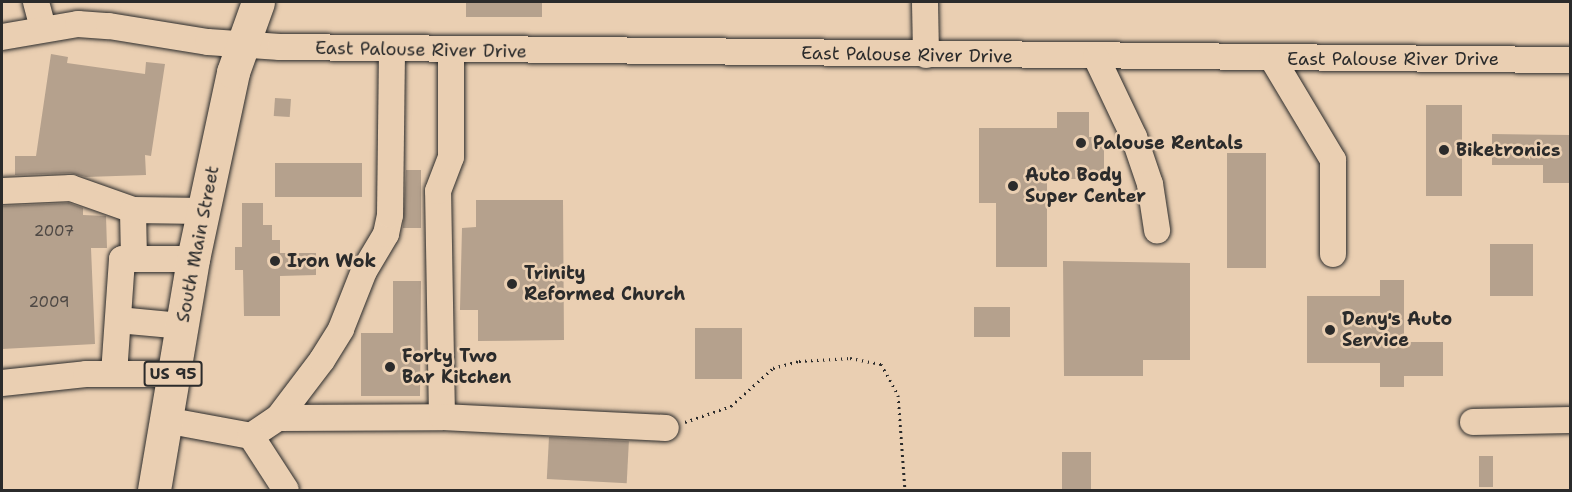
<!DOCTYPE html>
<style>
body{margin:0}
#map{position:relative;width:1572px;height:492px;overflow:hidden;background:#eacfb2;font-family:"Shantell Sans",sans-serif}
div>[style]{position:absolute}
.building>*{inset:0;background:#b5a18d;transform-origin:0 0}
.path>*{height:3px;margin-top:-1.5px;transform-origin:0;background:repeating-linear-gradient(90deg,#2b2b2b 0 1.5px,transparent 0 6px)}
.roads{filter:drop-shadow(0 0 2px #2b2b2b) drop-shadow(0 0 2px #2b2b2b)}
.minor>*{height:26px;margin:-13px;padding:0 13px;transform-origin:13px;border-radius:13px;background:#eacfb2}
.highway>*{height:33px;margin:-16.5px;padding:0 16.5px;transform-origin:16.5px;border-radius:16.5px;background:#eacfb2}
.dots>*{width:16px;height:16px;translate:-50% -50%;box-sizing:border-box;border:3px solid #eacfb2;border-radius:50%}
span{translate:-50% -50%;white-space:nowrap;text-align:center;line-height:1.15;-webkit-text-stroke:5px #eacfb2;paint-order:stroke}
.number-label{font-size:15px;color:#4e4844}
.number-label span{-webkit-text-stroke-width:0}
.shield-label span{padding:2px 4px;background:#eacfb2;border:2px solid;border-radius:4px;-webkit-text-stroke-width:0}
.shield-label{font-size:16px;color:#2b2b2b;font-weight:700}
.street-label{font-size:18px;color:#2b2b2b}
.poi-label{font-size:18px;color:#2b2b2b;font-weight:700}
.left{translate:0 -50%;text-align:left}
.frame{position:absolute;inset:0;border:3px solid #2b2b2b;pointer-events:none}
</style>
<div id="map">
<div class="building">
<i style="left:466px;top:2px;width:76px;height:15px"></i>
<i style="clip-path:polygon(51px 54px,68px 57px,67px 63px,145px 74px,146px 62px,165px 64px,151px 156px,145px 155px,146px 175px,86px 177px,70px 173px,15px 175px,15px 156px,36px 156px)"></i>
<i style="left:275px;top:98px;width:16px;height:18px;rotate:4deg"></i>
<i style="left:1426px;top:105px;width:36px;height:91px"></i>
<i style="clip-path:polygon(1057px 112px,1089px 112px,1089px 137px,1104px 137px,1104px 179px,1047px 179px,1047px 267px,996px 267px,996px 203px,979px 203px,979px 128px,1057px 128px)"></i>
<i style="clip-path:polygon(1492px 134px,1570px 135px,1570px 183px,1543px 183px,1543px 165px,1492px 165px)"></i>
<i style="left:1227px;top:153px;width:39px;height:115px"></i>
<i style="left:275px;top:163px;width:87px;height:34px"></i>
<i style="clip-path:polygon(406px 170px,421px 170px,421px 228px,403px 228px)"></i>
<i style="clip-path:polygon(476px 200px,563px 200px,564px 340px,478px 341px,478px 310px,460px 310px,462px 228px,476px 227px)"></i>
<i style="clip-path:polygon(69px 203px,83px 208px,83px 215px,106px 216px,107px 248px,91px 248px,95px 344px,2px 349px,2px 206px)"></i>
<i style="clip-path:polygon(242px 203px,263px 203px,263px 225px,272px 225px,272px 240px,280px 240px,280px 253px,316px 253px,316px 275px,280px 276px,280px 316px,244px 316px,243px 270px,235px 270px,235px 247px,242px 247px)"></i>
<i style="left:1490px;top:244px;width:43px;height:52px"></i>
<i style="clip-path:polygon(1063px 261px,1190px 263px,1190px 360px,1143px 360px,1143px 376px,1064px 376px)"></i>
<i style="clip-path:polygon(1380px 280px,1404px 280px,1404px 342px,1443px 342px,1443px 376px,1404px 376px,1404px 387px,1380px 387px,1380px 363px,1307px 363px,1307px 296px,1380px 296px)"></i>
<i style="clip-path:polygon(393px 281px,421px 281px,420px 396px,361px 396px,361px 333px,393px 333px)"></i>
<i style="left:974px;top:307px;width:36px;height:30px"></i>
<i style="left:742px;top:328px;width:51px;height:47px;rotate:90deg"></i>
<i style="left:549px;top:437px;width:80px;height:42px;rotate:3deg"></i>
<i style="left:1062px;top:452px;width:29px;height:38px"></i>
<i style="left:1479px;top:456px;width:14px;height:31px"></i>
</div>
<div class="path">
<i style="left:685px;top:422px;width:49px;rotate:-19.2deg"></i>
<i style="left:731px;top:406px;width:57px;rotate:-42.1deg"></i>
<i style="left:773px;top:368px;width:27px;rotate:-15deg"></i>
<i style="left:799px;top:361px;width:51px;rotate:-3.4deg"></i>
<i style="left:850px;top:358px;width:32px;rotate:11deg"></i>
<i style="left:881px;top:364px;width:35px;rotate:61deg"></i>
<i style="left:898px;top:395px;width:95px;rotate:85.8deg"></i>
</div>
<div class="roads">
<div class="minor">
<i style="left:36px;top:2px;width:28px;rotate:75deg"></i>
<i style="left:925px;top:2px;width:53px;rotate:88.9deg"></i>
<i style="left:2px;top:37px;width:77px;rotate:-9.7deg"></i>
<i style="left:78px;top:24px;width:31px;rotate:4deg"></i>
<i style="left:109px;top:26px;width:100px;rotate:9.2deg"></i>
<i style="left:208px;top:42px;width:72px;rotate:4deg"></i>
<i style="left:280px;top:47px;width:1290px;rotate:0.58deg"></i>
<i style="left:1096px;top:57px;width:89px;rotate:64.6deg"></i>
<i style="left:1134px;top:137px;width:50px;rotate:71.2deg"></i>
<i style="left:1150px;top:184px;width:47px;rotate:81.3deg"></i>
<i style="left:1272px;top:58px;width:119px;rotate:59.1deg"></i>
<i style="left:1333px;top:160px;width:94px;rotate:90deg"></i>
<i style="left:2px;top:191px;width:69px;rotate:-2.5deg"></i>
<i style="left:71px;top:188px;width:66px;rotate:19.5deg"></i>
<i style="left:134px;top:259px;width:49px;rotate:-91.2deg"></i>
<i style="left:133px;top:210px;width:71px;rotate:0.8deg"></i>
<i style="left:118px;top:320px;width:63px;rotate:5.4deg"></i>
<i style="left:114px;top:374px;width:115px;rotate:-86deg"></i>
<i style="left:122px;top:259px;width:71px"></i>
<i style="left:2px;top:383px;width:84px;rotate:-6.1deg"></i>
<i style="left:86px;top:374px;width:87px"></i>
<i style="left:442px;top:417px;width:226px;rotate:-91deg"></i>
<i style="left:438px;top:191px;width:36px;rotate:-69deg"></i>
<i style="left:451px;top:157px;width:106px;rotate:-90deg"></i>
<i style="left:278px;top:418px;width:73px;rotate:-52.8deg"></i>
<i style="left:322px;top:360px;width:36px;rotate:-58deg"></i>
<i style="left:341px;top:329px;width:62px;rotate:-68.4deg"></i>
<i style="left:364px;top:271px;width:43px;rotate:-59.3deg"></i>
<i style="left:386px;top:234px;width:19px;rotate:-78deg"></i>
<i style="left:390px;top:215px;width:166px;rotate:-89.3deg"></i>
<i style="left:165px;top:420px;width:87px;rotate:10.5deg"></i>
<i style="left:251px;top:436px;width:32px;rotate:-34deg"></i>
<i style="left:278px;top:418px;width:164px;rotate:-0.3deg"></i>
<i style="left:442px;top:417px;width:224px;rotate:2.8deg"></i>
<i style="left:1473px;top:422px;width:97px;rotate:-1.2deg"></i>
<i style="left:251px;top:436px;width:64px;rotate:57.1deg"></i>
</div>
<div class="highway">
<i style="left:154px;top:490px;width:234px;rotate:-80.4deg"></i>
<i style="left:193px;top:259px;width:191px;rotate:-77.9deg"></i>
<i style="left:233px;top:72px;width:74px;rotate:-70.3deg"></i>
</div>
</div>
<div class="dots">
<i style="left:1081px;top:143px;background:#2b2b2b"></i>
<i style="left:1444px;top:150px;background:#2b2b2b"></i>
<i style="left:1013px;top:186px;background:#2b2b2b"></i>
<i style="left:275px;top:261px;background:#2b2b2b"></i>
<i style="left:512px;top:284px;background:#2b2b2b"></i>
<i style="left:1330px;top:330px;background:#2b2b2b"></i>
<i style="left:390px;top:367px;background:#2b2b2b"></i>
</div>
<div class="number-label">
<span style="left:54px;top:232px">2007</span>
<span style="left:49px;top:303px">2009</span>
</div>
<div class="shield-label">
<span style="left:173px;top:374px">US 95</span>
</div>
<div class="street-label">
<span style="left:421px;top:50px;rotate:1deg">East Palouse River Drive</span>
<span style="left:907px;top:55px;rotate:1deg">East Palouse River Drive</span>
<span style="left:1393px;top:59px">East Palouse River Drive</span>
<span style="left:198px;top:244px;rotate:-79deg">South Main Street</span>
</div>
<div class="poi-label">
<span class="left" style="left:1093px;top:143px">Palouse Rentals</span>
<span class="left" style="left:1456px;top:150px">Biketronics</span>
<span class="left" style="left:1025px;top:186px">Auto Body<br>Super Center</span>
<span class="left" style="left:287px;top:261px">Iron Wok</span>
<span class="left" style="left:524px;top:284px">Trinity<br>Reformed Church</span>
<span class="left" style="left:1342px;top:330px">Deny's Auto<br>Service</span>
<span class="left" style="left:402px;top:367px">Forty Two<br>Bar Kitchen</span>
</div>
<div class="frame"></div>
</div>
